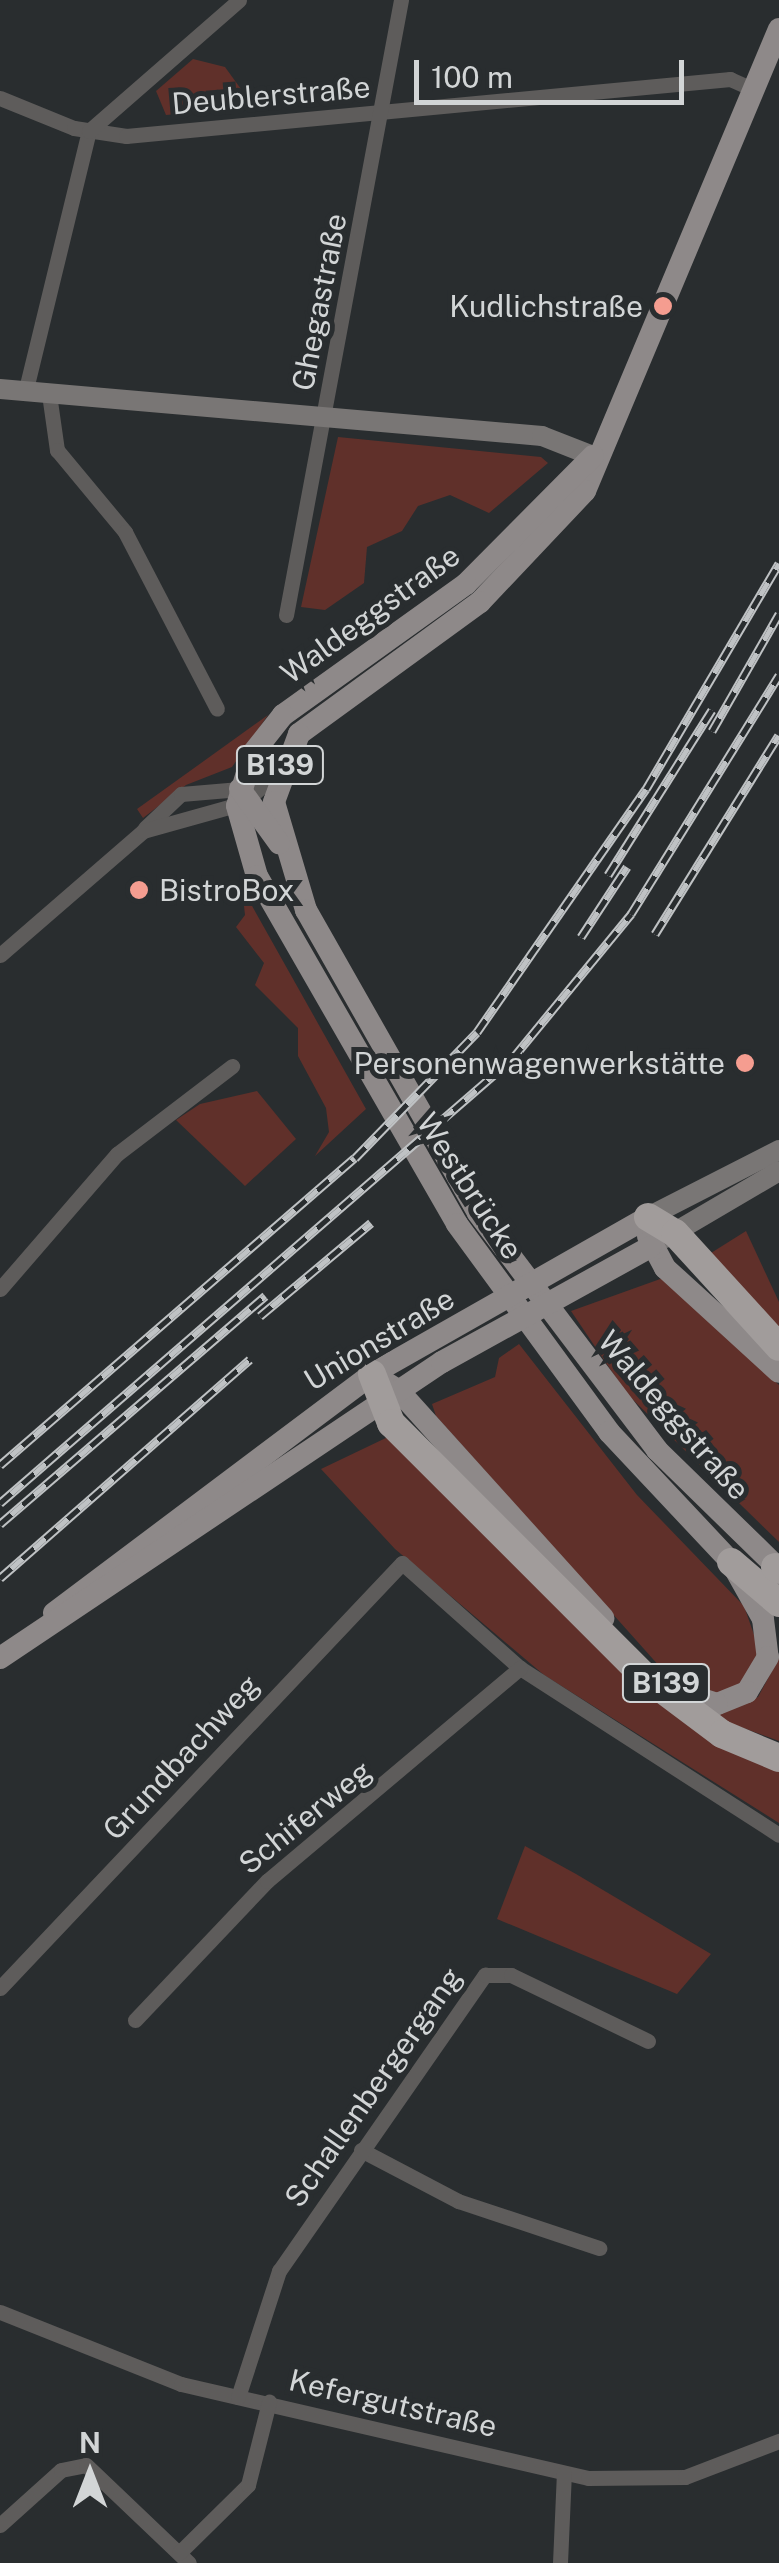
<!DOCTYPE html>
<meta charset="utf-8">
<style>
body{margin:0}
#map{position:relative;width:779px;height:2563px;overflow:hidden;background:#292d2f;font-family:"Public Sans",sans-serif}
div>[style]{position:absolute}
.green>*{inset:0;background:#60302a}
.street>*{height:15px;margin:-7.5px;padding:0 7.5px;transform-origin:7.5px;border-radius:7.5px;background:#5e5c5b}
.secondary>*{height:20px;margin:-10px;padding:0 10px;transform-origin:10px;border-radius:10px;background:#797675}
.primary>*{height:22px;margin:-11px;padding:0 11px;transform-origin:11px;border-radius:11px;background:#8e8989}
.highway>*{height:28px;margin:-14px;padding:0 14px;transform-origin:14px;border-radius:14px;background:#a19c9b}
.rail>*{height:9px;margin-top:-4.5px;transform-origin:0;background:repeating-linear-gradient(90deg,#292d2f 0 15px,#bfc2c4 0 30px);box-sizing:border-box;border-block:2px solid #bfc2c4}
.dots>*{width:28px;height:28px;translate:-50% -50%;box-sizing:border-box;border:5px solid #292d2f;border-radius:50%}
span{translate:-50% -50%;white-space:nowrap;text-align:center;line-height:1.15;-webkit-text-stroke:10px #292d2f;paint-order:stroke}
.shield-label span{padding:2px 8px;background:#292d2f;border:2px solid;border-radius:8px;-webkit-text-stroke-width:0}
.shield-label{font-size:28px;color:#d2d5d6;font-weight:700}
.street-label{font-size:30px;color:#d2d5d6}
.poi-label{font-size:30px;color:#d2d5d6}
.right{translate:-100% -50%;text-align:right}
.left{translate:0 -50%;text-align:left}
.north{position:absolute;left:40px;top:2423px;width:100px;height:100px;-webkit-text-stroke:8px #292d2f;paint-order:stroke;rotate:0deg;font-size:28px;font-weight:700;line-height:40px;text-align:center;color:#d2d5d6}
.north::after{content:'';display:block;margin:auto;width:35px;height:45px;background:#d2d5d6;clip-path:polygon(50% 0,100% 100%,50% 72%,0 100%)}
.scale{position:absolute;left:414px;top:60px;width:270px;height:45px;box-sizing:border-box;border:5px solid #d2d5d6;border-top:0;padding-left:12px;font-size:30px;line-height:35px;white-space:nowrap;color:#d2d5d6;-webkit-text-stroke:8px #292d2f;paint-order:stroke}
</style>
<div id="map">
<div class="green">
<i style="clip-path:polygon(193px 59px,225px 67px,254px 107px,166px 115px,156px 91px)"></i>
<i style="clip-path:polygon(338px 437px,541px 457px,548px 463px,489px 513px,450px 495px,418px 506px,402px 531px,367px 547px,364px 583px,325px 610px,301px 607px)"></i>
<i style="clip-path:polygon(268px 715px,232px 767px,186px 785px,143px 818px,137px 809px)"></i>
<i style="clip-path:polygon(242px 888px,366px 1109px,315px 1156px,329px 1132px,326px 1108px,298px 1056px,298px 1028px,255px 985px,264px 963px,236px 927px,245px 915px)"></i>
<i style="clip-path:polygon(257px 1091px,296px 1139px,245px 1186px,176px 1120px,200px 1104px)"></i>
<i style="clip-path:polygon(746px 1231px,779px 1302px,779px 1328px,711px 1253px)"></i>
<i style="clip-path:polygon(663px 1278px,779px 1385px,779px 1542px,627px 1394px,571px 1311px)"></i>
<i style="clip-path:polygon(519px 1344px,637px 1495px,744px 1606px,759px 1649px,746px 1680px,718px 1695px,669px 1677px,436px 1416px,432px 1404px,495px 1377px,499px 1358px)"></i>
<i style="clip-path:polygon(390px 1436px,697px 1730px,779px 1771px,779px 1823px,544px 1675px,395px 1549px,321px 1469px)"></i>
<i style="clip-path:polygon(779px 1658px,779px 1741px,710px 1716px,758px 1697px)"></i>
<i style="clip-path:polygon(525px 1846px,576px 1874px,711px 1954px,677px 1994px,497px 1919px)"></i>
</div>
<div class="street">
<i style="left:0;top:98px;width:80px;rotate:22.1deg"></i>
<i style="left:74px;top:128px;width:53px;rotate:8.7deg"></i>
<i style="left:126px;top:136px;width:607px;rotate:-5.39deg"></i>
<i style="left:730px;top:79px;width:27px;rotate:24deg"></i>
<i style="left:25px;top:393px;width:270px;rotate:-76.3deg"></i>
<i style="left:89px;top:131px;width:199px;rotate:-41.1deg"></i>
<i style="left:49px;top:394px;width:57px;rotate:81.9deg"></i>
<i style="left:57px;top:450px;width:107px;rotate:50.3deg"></i>
<i style="left:125px;top:532px;width:199px;rotate:62.5deg"></i>
<i style="left:286px;top:615px;width:626px;rotate:-79.41deg"></i>
<i style="left:145px;top:828px;width:50px;rotate:-43.4deg"></i>
<i style="left:181px;top:794px;width:59px;rotate:-4.8deg"></i>
<i style="left:0;top:955px;width:189px;rotate:-40.9deg"></i>
<i style="left:143px;top:831px;width:104px;rotate:-15.6deg"></i>
<i style="left:243px;top:803px;width:45px;rotate:-41.4deg"></i>
<i style="left:0;top:1289px;width:179px;rotate:-49.1deg"></i>
<i style="left:117px;top:1154px;width:145px;rotate:-37.4deg"></i>
<i style="left:0;top:1988px;width:585px;rotate:-46.59deg"></i>
<i style="left:402px;top:1563px;width:158px;rotate:41.7deg"></i>
<i style="left:520px;top:1668px;width:308px;rotate:32.8deg"></i>
<i style="left:135px;top:2020px;width:192px;rotate:-46.5deg"></i>
<i style="left:267px;top:1881px;width:331px;rotate:-40.1deg"></i>
<i style="left:361px;top:2150px;width:110px;rotate:27.7deg"></i>
<i style="left:458px;top:2201px;width:149px;rotate:18.4deg"></i>
<i style="left:0;top:2312px;width:195px;rotate:21.7deg"></i>
<i style="left:181px;top:2384px;width:418px;rotate:13deg"></i>
<i style="left:588px;top:2478px;width:97px;rotate:-0.6deg"></i>
<i style="left:685px;top:2477px;width:101px;rotate:-21deg"></i>
<i style="left:238px;top:2397px;width:133px;rotate:-72deg"></i>
<i style="left:279px;top:2271px;width:361px;rotate:-55.2deg"></i>
<i style="left:485px;top:1975px;width:26px"></i>
<i style="left:511px;top:1975px;width:152px;rotate:25.7deg"></i>
<i style="left:0;top:2525px;width:82px;rotate:-42deg"></i>
<i style="left:61px;top:2470px;width:25px;rotate:-11deg"></i>
<i style="left:86px;top:2465px;width:142px;rotate:43.6deg"></i>
<i style="left:179px;top:2553px;width:97px;rotate:-44.6deg"></i>
<i style="left:248px;top:2485px;width:86px;rotate:-75.8deg"></i>
<i style="left:560px;top:2563px;width:90px;rotate:-87.5deg"></i>
</div>
<div class="secondary">
<i style="left:0;top:389px;width:544px;rotate:4.96deg"></i>
<i style="left:542px;top:436px;width:55px;rotate:21.4deg"></i>
<i style="left:648px;top:1217px;width:147px;rotate:-27.1deg"></i>
<i style="left:665px;top:1238px;width:132px;rotate:-30.4deg"></i>
</div>
<div class="primary">
<i style="left:779px;top:29px;width:501px;rotate:112.78deg"></i>
<i style="left:585px;top:491px;width:153px;rotate:133.4deg"></i>
<i style="left:480px;top:602px;width:224px;rotate:143.9deg"></i>
<i style="left:299px;top:734px;width:72px;rotate:110.2deg"></i>
<i style="left:274px;top:802px;width:113px;rotate:73.5deg"></i>
<i style="left:306px;top:910px;width:348px;rotate:60.4deg"></i>
<i style="left:478px;top:1213px;width:297px;rotate:52.9deg"></i>
<i style="left:657px;top:1450px;width:170px;rotate:44.3deg"></i>
<i style="left:593px;top:456px;width:180px;rotate:134.8deg"></i>
<i style="left:466px;top:584px;width:225px;rotate:144.4deg"></i>
<i style="left:283px;top:715px;width:48px;rotate:128.3deg"></i>
<i style="left:253px;top:753px;width:55px;rotate:106.8deg"></i>
<i style="left:237px;top:806px;width:73px;rotate:74.1deg"></i>
<i style="left:257px;top:876px;width:401px;rotate:60.1deg"></i>
<i style="left:457px;top:1224px;width:258px;rotate:53.8deg"></i>
<i style="left:609px;top:1432px;width:178px;rotate:46.8deg"></i>
<i style="left:731px;top:1562px;width:65px;rotate:60.7deg"></i>
<i style="left:763px;top:1619px;width:38px;rotate:83deg"></i>
<i style="left:768px;top:1657px;width:41px;rotate:121deg"></i>
<i style="left:747px;top:1692px;width:32px;rotate:158deg"></i>
<i style="left:717px;top:1704px;width:40px;rotate:-162deg"></i>
<i style="left:240px;top:789px;width:67px;rotate:54.2deg"></i>
<i style="left:648px;top:1236px;width:36px;rotate:62deg"></i>
<i style="left:665px;top:1268px;width:154px;rotate:42.4deg"></i>
<i style="left:372px;top:1374px;width:31px;rotate:32deg"></i>
<i style="left:398px;top:1390px;width:307px;rotate:48deg"></i>
<i style="left:54px;top:1613px;width:398px;rotate:-36.9deg"></i>
<i style="left:372px;top:1374px;width:318px;rotate:-29.6deg"></i>
<i style="left:0;top:1658px;width:532px;rotate:-33.81deg"></i>
<i style="left:442px;top:1362px;width:238px;rotate:-28.9deg"></i>
</div>
<div class="highway">
<i style="left:648px;top:1217px;width:31px;rotate:31deg"></i>
<i style="left:675px;top:1233px;width:154px;rotate:47.6deg"></i>
<i style="left:372px;top:1374px;width:53px;rotate:68.8deg"></i>
<i style="left:391px;top:1423px;width:355px;rotate:45deg"></i>
<i style="left:642px;top:1674px;width:100px;rotate:36.9deg"></i>
<i style="left:722px;top:1734px;width:62px;rotate:22.8deg"></i>
<i style="left:731px;top:1562px;width:63px;rotate:40.5deg"></i>
<i style="left:775px;top:1567px;width:5px;rotate:37deg"></i>
</div>
<div class="rail">
<i style="left:712px;top:731px;width:135px;rotate:-60.2deg"></i>
<i style="left:608px;top:875px;width:195px;rotate:-57.8deg"></i>
<i style="left:655px;top:934px;width:234px;rotate:-58.1deg"></i>
<i style="left:581px;top:937px;width:84px;rotate:-56.7deg"></i>
<i style="left:260px;top:1316px;width:145px;rotate:-40deg"></i>
<i style="left:0;top:1465px;width:469px;rotate:-40.9deg"></i>
<i style="left:355px;top:1158px;width:175px;rotate:-45.9deg"></i>
<i style="left:477px;top:1032px;width:296px;rotate:-55.2deg"></i>
<i style="left:646px;top:789px;width:262px;rotate:-59.5deg"></i>
<i style="left:0;top:1503px;width:678px;rotate:-40.93deg"></i>
<i style="left:512px;top:1059px;width:188px;rotate:-50.6deg"></i>
<i style="left:631px;top:914px;width:281px;rotate:-58.2deg"></i>
<i style="left:0;top:1524px;width:350px;rotate:-40.7deg"></i>
<i style="left:0;top:1578px;width:332px;rotate:-41.2deg"></i>
</div>
<div class="dots">
<i style="left:663px;top:306px;background:#f59d90"></i>
<i style="left:139px;top:890px;background:#f59d90"></i>
<i style="left:745px;top:1063px;background:#f59d90"></i>
</div>
<div class="shield-label">
<span style="left:280px;top:765px">B139</span>
<span style="left:666px;top:1683px">B139</span>
</div>
<div class="street-label">
<span style="left:271px;top:95px;rotate:-5deg">Deublerstraße</span>
<span style="left:319px;top:302px;rotate:-79deg">Ghegastraße</span>
<span style="left:370px;top:614px;rotate:-36deg">Waldeggstraße</span>
<span style="left:470px;top:1186px;rotate:57deg">Westbrücke</span>
<span style="left:379px;top:1339px;rotate:-31deg">Unionstraße</span>
<span style="left:674px;top:1415px;rotate:49deg">Waldeggstraße</span>
<span style="left:181px;top:1757px;rotate:-47deg">Grundbachweg</span>
<span style="left:305px;top:1817px;rotate:-39deg">Schiferweg</span>
<span style="left:373px;top:2087px;rotate:-55deg">Schallenbergergang</span>
<span style="left:393px;top:2403px;rotate:13deg">Kefergutstraße</span>
</div>
<div class="poi-label">
<span class="right" style="left:643px;top:306px">Kudlichstraße</span>
<span class="left" style="left:159px;top:890px">BistroBox</span>
<span class="right" style="left:725px;top:1063px">Personenwagenwerkstätte</span>
</div>
<div class="north">N</div>
<div class="scale">100 m</div>
</div>
